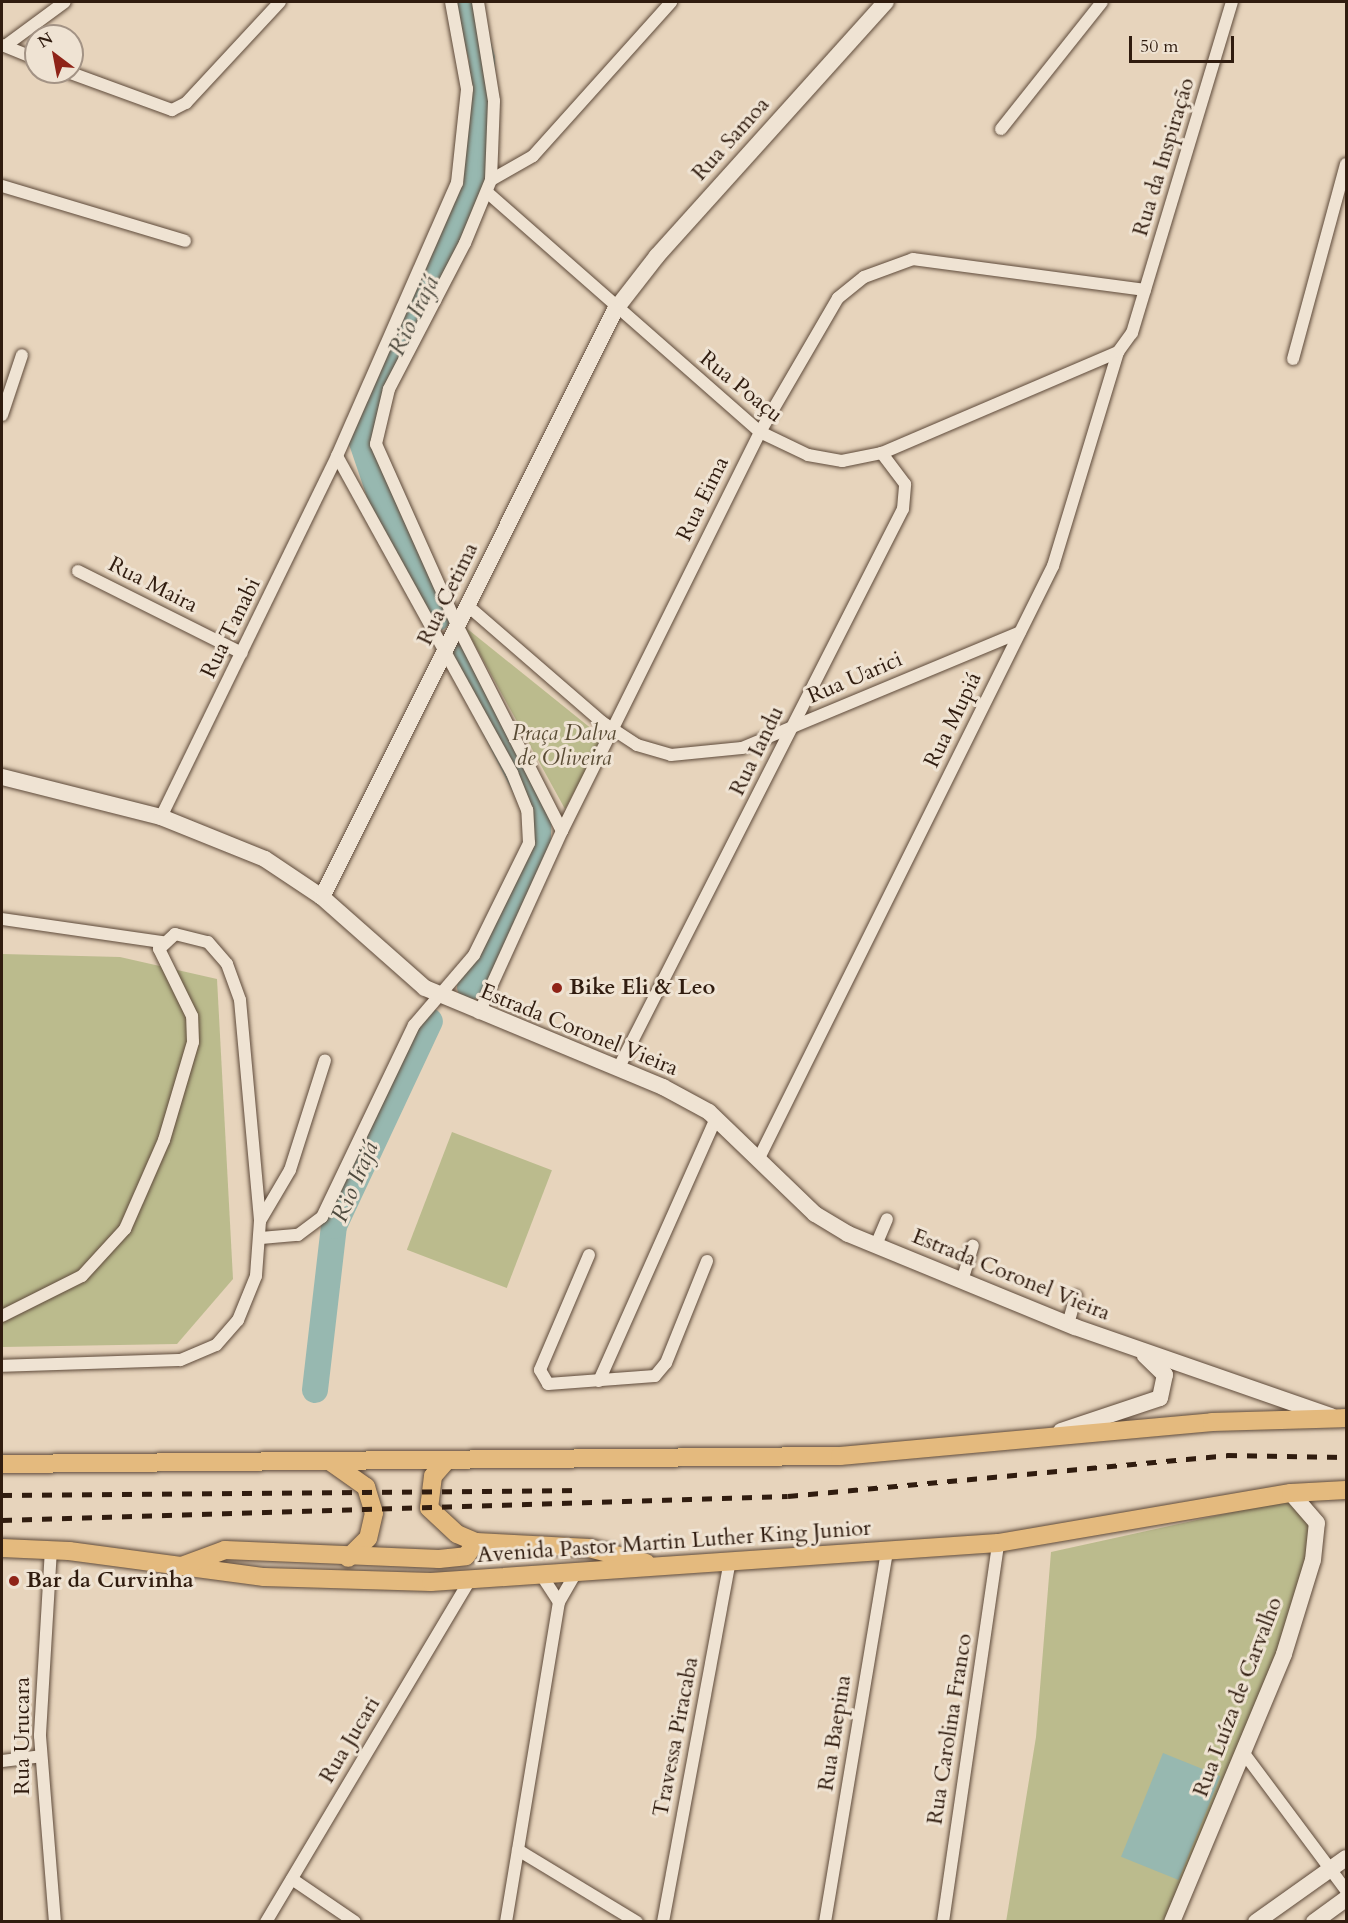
<!DOCTYPE html>
<meta charset="utf-8">
<style>
body{margin:0}
#map{position:relative;width:1348px;height:1923px;overflow:hidden;background:#e7d4bc;font-family:Cardo,serif}
div>[style]{position:absolute}
.green>*{inset:0;background:#bbbb8d;transform-origin:0 0}
.water>*{inset:0;background:#97b8b0;transform-origin:0 0}
.river>*{height:26px;margin:-13px;padding:0 13px;transform-origin:13px;border-radius:13px;background:#97b8b0}
.roads{filter:drop-shadow(0 0 2px #5e4a3a) drop-shadow(0 0 2px #5e4a3a)}
.street>*{height:12px;margin:-6px;padding:0 6px;transform-origin:6px;border-radius:6px;background:#efe3d3}
.secondary>*{height:16px;margin:-8px;padding:0 8px;transform-origin:8px;border-radius:8px;background:#efe3d3}
.primary>*{height:18px;margin:-9px;padding:0 9px;transform-origin:9px;border-radius:9px;background:#e4ba7e}
.rail>*{height:4.5px;margin-top:-2.25px;transform-origin:0;background:repeating-linear-gradient(90deg,#301c0f 0 10px,transparent 0 20px)}
.dots>*{width:16px;height:16px;translate:-50% -50%;box-sizing:border-box;border:3px solid #efe3d3;border-radius:50%}
span{translate:-50% -50%;white-space:nowrap;text-align:center;line-height:1.15;-webkit-text-stroke:6px #efe3d3;paint-order:stroke}
.street-label{font-size:22px;color:#301c0f}
.park-label{font-size:22px;color:#5a4c35;font-style:italic}
.poi-label{font-size:22px;color:#301c0f;font-weight:700}
.left{translate:0 -50%;text-align:left}
.water-label{font-size:24px;color:#4f4b3f;font-style:italic}
.frame{position:absolute;inset:0;border:3px solid #301c0f;pointer-events:none}
.north{position:absolute;left:24px;top:24px;width:60px;height:60px;box-sizing:border-box;background:#efe3d3;border:2px solid #a39385;border-radius:50%;rotate:328deg;font-size:16px;font-weight:700;line-height:24px;text-align:center;color:#301c0f}
.north::after{content:'';display:block;margin:auto;width:21px;height:27px;background:#8f2418;clip-path:polygon(50% 0,100% 100%,50% 72%,0 100%)}
.scale{position:absolute;left:1129px;top:36px;width:105px;height:27px;box-sizing:border-box;border:3px solid #301c0f;border-top:0;padding-left:8px;font-size:18px;line-height:21px;white-space:nowrap;color:#301c0f;-webkit-text-stroke:4px #efe3d3;paint-order:stroke}
</style>
<div id="map">
<div class="green">
<i style="clip-path:polygon(465px 627px,603px 738px,565px 809px)"></i>
<i style="clip-path:polygon(2px 954px,120px 957px,217px 979px,233px 1279px,177px 1344px,2px 1347px)"></i>
<i style="left:452px;top:1132px;width:107px;height:126px;rotate:21deg"></i>
<i style="clip-path:polygon(1283px 1501px,1304px 1504px,1316px 1556px,1169px 1921px,1006px 1922px,1036px 1737px,1051px 1552px)"></i>
</div>
<div class="water">
<i style="left:1163px;top:1753px;width:62px;height:112px;rotate:22deg"></i>
</div>
<div class="river">
<i style="left:437px;top:618px;width:114px;rotate:-116.1deg"></i>
<i style="left:387px;top:516px;width:81px;rotate:-108.7deg"></i>
<i style="left:361px;top:439px;width:27px;rotate:-80deg"></i>
<i style="left:366px;top:412px;width:249px;rotate:-64.8deg"></i>
<i style="left:472px;top:187px;width:67px;rotate:-80.5deg"></i>
<i style="left:483px;top:121px;width:62px;rotate:-90.9deg"></i>
<i style="left:482px;top:59px;width:59px;rotate:-104.7deg"></i>
<i style="left:454px;top:648px;width:187px;rotate:63deg"></i>
<i style="left:539px;top:815px;width:40px;rotate:92.9deg"></i>
<i style="left:537px;top:855px;width:148px;rotate:116.9deg"></i>
<i style="left:315px;top:1390px;width:165px;rotate:-83.4deg"></i>
<i style="left:334px;top:1226px;width:226px;rotate:-64.9deg"></i>
</div>
<div class="roads">
<div class="street">
<i style="left:478px;top:2px;width:100px;rotate:80.8deg"></i>
<i style="left:494px;top:101px;width:79px;rotate:92.2deg"></i>
<i style="left:491px;top:180px;width:68px;rotate:112.4deg"></i>
<i style="left:465px;top:243px;width:165px;rotate:117.5deg"></i>
<i style="left:389px;top:389px;width:57px;rotate:103.3deg"></i>
<i style="left:376px;top:444px;width:201px;rotate:65.9deg"></i>
<i style="left:458px;top:627px;width:229px;rotate:63deg"></i>
<i style="left:2px;top:45px;width:37px;rotate:22deg"></i>
<i style="left:5px;top:46px;width:74px;rotate:-36.3deg"></i>
<i style="left:68px;top:72px;width:111px;rotate:20.1deg"></i>
<i style="left:172px;top:110px;width:16px;rotate:-27deg"></i>
<i style="left:186px;top:103px;width:138px;rotate:-47.1deg"></i>
<i style="left:1001px;top:129px;width:162px;rotate:-51.5deg"></i>
<i style="left:491px;top:180px;width:48px;rotate:-29.7deg"></i>
<i style="left:533px;top:156px;width:207px;rotate:-48.1deg"></i>
<i style="left:2px;top:186px;width:191px;rotate:16.7deg"></i>
<i style="left:488px;top:193px;width:362px;rotate:41.3deg"></i>
<i style="left:760px;top:432px;width:53px;rotate:25.6deg"></i>
<i style="left:808px;top:455px;width:35px;rotate:10deg"></i>
<i style="left:842px;top:461px;width:41px;rotate:-11.3deg"></i>
<i style="left:882px;top:453px;width:257px;rotate:-23.2deg"></i>
<i style="left:1293px;top:359px;width:202px;rotate:-74.8deg"></i>
<i style="left:2px;top:415px;width:63px;rotate:-71.6deg"></i>
<i style="left:78px;top:571px;width:183px;rotate:26.6deg"></i>
<i style="left:468px;top:606px;width:177px;rotate:40.9deg"></i>
<i style="left:602px;top:722px;width:42px;rotate:33.3deg"></i>
<i style="left:637px;top:745px;width:35px;rotate:16deg"></i>
<i style="left:671px;top:755px;width:71px;rotate:-5.6deg"></i>
<i style="left:742px;top:748px;width:301px;rotate:-22.6deg"></i>
<i style="left:161px;top:817px;width:402px;rotate:-64deg"></i>
<i style="left:2px;top:919px;width:162px;rotate:8.2deg"></i>
<i style="left:479px;top:1013px;width:200px;rotate:-65.5deg"></i>
<i style="left:562px;top:831px;width:445px;rotate:-63.6deg"></i>
<i style="left:760px;top:432px;width:155px;rotate:-59.8deg"></i>
<i style="left:838px;top:298px;width:33px;rotate:-39deg"></i>
<i style="left:864px;top:277px;width:52px;rotate:-20.2deg"></i>
<i style="left:913px;top:259px;width:234px;rotate:7.6deg"></i>
<i style="left:618px;top:1069px;width:628px;rotate:-63.03deg"></i>
<i style="left:903px;top:509px;width:25px;rotate:-85deg"></i>
<i style="left:905px;top:484px;width:39px;rotate:-127deg"></i>
<i style="left:760px;top:1156px;width:659px;rotate:-63.59deg"></i>
<i style="left:1053px;top:566px;width:224px;rotate:-73.1deg"></i>
<i style="left:1118px;top:352px;width:24px;rotate:-54deg"></i>
<i style="left:1132px;top:333px;width:346px;rotate:-73.2deg"></i>
<i style="left:260px;top:1221px;width:59px;rotate:-59.5deg"></i>
<i style="left:290px;top:1170px;width:115px;rotate:-72.3deg"></i>
<i style="left:261px;top:1238px;width:37px;rotate:-5deg"></i>
<i style="left:298px;top:1235px;width:30px;rotate:-37deg"></i>
<i style="left:322px;top:1217px;width:213px;rotate:-64.4deg"></i>
<i style="left:414px;top:1025px;width:92px;rotate:-49.4deg"></i>
<i style="left:474px;top:955px;width:125px;rotate:-63.8deg"></i>
<i style="left:529px;top:843px;width:33px;rotate:-93deg"></i>
<i style="left:527px;top:810px;width:40px;rotate:-112deg"></i>
<i style="left:512px;top:773px;width:362px;rotate:-118.9deg"></i>
<i style="left:337px;top:456px;width:298px;rotate:-66.3deg"></i>
<i style="left:457px;top:183px;width:95px;rotate:-83.9deg"></i>
<i style="left:467px;top:89px;width:88px;rotate:-100.4deg"></i>
<i style="left:876px;top:1245px;width:28px;rotate:-67deg"></i>
<i style="left:589px;top:1255px;width:125px;rotate:113.1deg"></i>
<i style="left:540px;top:1370px;width:16px;rotate:60deg"></i>
<i style="left:548px;top:1384px;width:107px;rotate:-4.3deg"></i>
<i style="left:655px;top:1376px;width:17px;rotate:-50deg"></i>
<i style="left:666px;top:1363px;width:110px;rotate:-68.1deg"></i>
<i style="left:962px;top:1281px;width:37px;rotate:-73deg"></i>
<i style="left:2px;top:1316px;width:89px;rotate:-26.6deg"></i>
<i style="left:82px;top:1276px;width:64px;rotate:-47.5deg"></i>
<i style="left:125px;top:1229px;width:97px;rotate:-66.3deg"></i>
<i style="left:164px;top:1140px;width:102px;rotate:-73.5deg"></i>
<i style="left:193px;top:1042px;width:26px;rotate:-92deg"></i>
<i style="left:192px;top:1016px;width:75px;rotate:-116.2deg"></i>
<i style="left:159px;top:949px;width:22px;rotate:-43deg"></i>
<i style="left:175px;top:934px;width:34px;rotate:14deg"></i>
<i style="left:208px;top:942px;width:29px;rotate:49deg"></i>
<i style="left:227px;top:964px;width:38px;rotate:70deg"></i>
<i style="left:240px;top:1000px;width:222px;rotate:84.8deg"></i>
<i style="left:260px;top:1221px;width:55px;rotate:94.2deg"></i>
<i style="left:256px;top:1276px;width:48px;rotate:112.2deg"></i>
<i style="left:238px;top:1320px;width:33px;rotate:131deg"></i>
<i style="left:216px;top:1345px;width:39px;rotate:157deg"></i>
<i style="left:180px;top:1360px;width:178px;rotate:178.1deg"></i>
<i style="left:1068px;top:1324px;width:29px;rotate:-74deg"></i>
<i style="left:599px;top:1381px;width:288px;rotate:-66deg"></i>
<i style="left:51px;top:1549px;width:187px;rotate:93.4deg"></i>
<i style="left:40px;top:1736px;width:187px;rotate:85.4deg"></i>
<i style="left:542px;top:1576px;width:31px;rotate:57deg"></i>
<i style="left:1243px;top:1752px;width:172px;rotate:53.3deg"></i>
<i style="left:2px;top:1761px;width:39px;rotate:-7deg"></i>
<i style="left:518px;top:1850px;width:139px;rotate:31.2deg"></i>
<i style="left:292px;top:1879px;width:76px;rotate:34.3deg"></i>
<i style="left:266px;top:1922px;width:398px;rotate:-59.2deg"></i>
<i style="left:506px;top:1922px;width:324px;rotate:-80.6deg"></i>
<i style="left:559px;top:1602px;width:34px;rotate:-60deg"></i>
<i style="left:663px;top:1922px;width:367px;rotate:-79.5deg"></i>
<i style="left:825px;top:1922px;width:375px;rotate:-80.5deg"></i>
<i style="left:943px;top:1922px;width:383px;rotate:-81.7deg"></i>
</div>
<div class="secondary">
<i style="left:2px;top:777px;width:164px;rotate:14.1deg"></i>
<i style="left:161px;top:817px;width:112px;rotate:22deg"></i>
<i style="left:265px;top:859px;width:69px;rotate:33.7deg"></i>
<i style="left:322px;top:897px;width:137px;rotate:41.5deg"></i>
<i style="left:425px;top:988px;width:258px;rotate:22.6deg"></i>
<i style="left:663px;top:1087px;width:52px;rotate:28.5deg"></i>
<i style="left:709px;top:1112px;width:147px;rotate:43.9deg"></i>
<i style="left:815px;top:1214px;width:39px;rotate:31deg"></i>
<i style="left:848px;top:1234px;width:245px;rotate:22.3deg"></i>
<i style="left:1075px;top:1327px;width:271px;rotate:19.2deg"></i>
<i style="left:322px;top:897px;width:656px;rotate:-63.47deg"></i>
<i style="left:615px;top:310px;width:68px;rotate:-52.1deg"></i>
<i style="left:657px;top:256px;width:342px;rotate:-48deg"></i>
<i style="left:1061px;top:1431px;width:104px;rotate:-18.4deg"></i>
<i style="left:1160px;top:1398px;width:24px;rotate:-78deg"></i>
<i style="left:1165px;top:1375px;width:28px;rotate:-136deg"></i>
<i style="left:1172px;top:1922px;width:290px;rotate:-67.3deg"></i>
<i style="left:1284px;top:1654px;width:98px;rotate:-72.9deg"></i>
<i style="left:1313px;top:1560px;width:37px;rotate:-84deg"></i>
<i style="left:1317px;top:1523px;width:40px;rotate:-131deg"></i>
<i style="left:1256px;top:1922px;width:110px;rotate:-35.4deg"></i>
<i style="left:1314px;top:1922px;width:39px;rotate:-36deg"></i>
</div>
<div class="primary">
<i style="left:447px;top:1460px;width:21px;rotate:131deg"></i>
<i style="left:433px;top:1476px;width:32px;rotate:97deg"></i>
<i style="left:429px;top:1508px;width:38px;rotate:43deg"></i>
<i style="left:457px;top:1534px;width:21px;rotate:23deg"></i>
<i style="left:476px;top:1542px;width:113px;rotate:3deg"></i>
<i style="left:589px;top:1548px;width:59px;rotate:14.7deg"></i>
<i style="left:332px;top:1463px;width:42px;rotate:35.2deg"></i>
<i style="left:366px;top:1487px;width:27px;rotate:73deg"></i>
<i style="left:374px;top:1513px;width:26px;rotate:103deg"></i>
<i style="left:368px;top:1538px;width:28px;rotate:135deg"></i>
<i style="left:2px;top:1464px;width:838px;rotate:-0.55deg"></i>
<i style="left:840px;top:1456px;width:374px;rotate:-5.2deg"></i>
<i style="left:1212px;top:1422px;width:134px;rotate:-1.7deg"></i>
<i style="left:2px;top:1548px;width:67px;rotate:2.6deg"></i>
<i style="left:69px;top:1551px;width:197px;rotate:7.6deg"></i>
<i style="left:264px;top:1577px;width:167px;rotate:1.7deg"></i>
<i style="left:431px;top:1582px;width:568px;rotate:-3.93deg"></i>
<i style="left:998px;top:1543px;width:297px;rotate:-9.7deg"></i>
<i style="left:1291px;top:1493px;width:55px;rotate:-3.1deg"></i>
<i style="left:179px;top:1567px;width:49px;rotate:-20.3deg"></i>
<i style="left:225px;top:1550px;width:214px;rotate:2.4deg"></i>
<i style="left:439px;top:1559px;width:27px;rotate:-6deg"></i>
<i style="left:466px;top:1556px;width:17px;rotate:-54deg"></i>
</div>
</div>
<div class="rail">
<i style="left:2px;top:1495px;width:579px;rotate:-0.49deg"></i>
<i style="left:2px;top:1520px;width:786px;rotate:-1.75deg"></i>
<i style="left:788px;top:1496px;width:441px;rotate:-5.3deg"></i>
<i style="left:1227px;top:1455px;width:119px;rotate:1deg"></i>
</div>
<div class="dots">
<i style="left:557px;top:988px;background:#8f2418"></i>
<i style="left:14px;top:1581px;background:#8f2418"></i>
</div>
<div class="street-label">
<span style="left:731px;top:139px;rotate:-48deg">Rua Samoa</span>
<span style="left:1164px;top:157px;rotate:-73deg">Rua da Inspiração</span>
<span style="left:741px;top:387px;rotate:39deg">Rua Poaçu</span>
<span style="left:703px;top:499px;rotate:-64deg">Rua Eima</span>
<span style="left:153px;top:585px;rotate:27deg">Rua Maira</span>
<span style="left:448px;top:594px;rotate:-64deg">Rua Cetima</span>
<span style="left:231px;top:628px;rotate:-64deg">Rua Tanabi</span>
<span style="left:855px;top:678px;rotate:-23deg">Rua Uarici</span>
<span style="left:953px;top:720px;rotate:-64deg">Rua Mupiá</span>
<span style="left:757px;top:751px;rotate:-64deg">Rua Iandu</span>
<span style="left:579px;top:1030px;rotate:22deg">Estrada Coronel Vieira</span>
<span style="left:1011px;top:1275px;rotate:22deg">Estrada Coronel Vieira</span>
<span style="left:674px;top:1542px;rotate:-4deg">Avenida Pastor Martin Luther King Junior</span>
<span style="left:1238px;top:1697px;rotate:-69deg">Rua Luíza de Carvalho</span>
<span style="left:950px;top:1729px;rotate:-81deg">Rua Carolina Franco</span>
<span style="left:835px;top:1733px;rotate:-81deg">Rua Baepina</span>
<span style="left:23px;top:1736px;rotate:-90deg">Rua Urucara</span>
<span style="left:676px;top:1737px;rotate:-79deg">Travessa Piracaba</span>
<span style="left:350px;top:1740px;rotate:-59deg">Rua Jucari</span>
</div>
<div class="park-label">
<span style="left:564px;top:746px">Praça Dalva<br>de Oliveira</span>
</div>
<div class="poi-label">
<span class="left" style="left:569px;top:988px">Bike Eli &amp; Leo</span>
<span class="left" style="left:26px;top:1581px">Bar da Curvinha</span>
</div>
<div class="water-label">
<span style="left:414px;top:316px;rotate:-64deg">Rio Irajá</span>
<span style="left:355px;top:1182px;rotate:-67deg">Rio Irajá</span>
</div>
<div class="frame"></div>
<div class="north">N</div>
<div class="scale">50 m</div>
</div>
